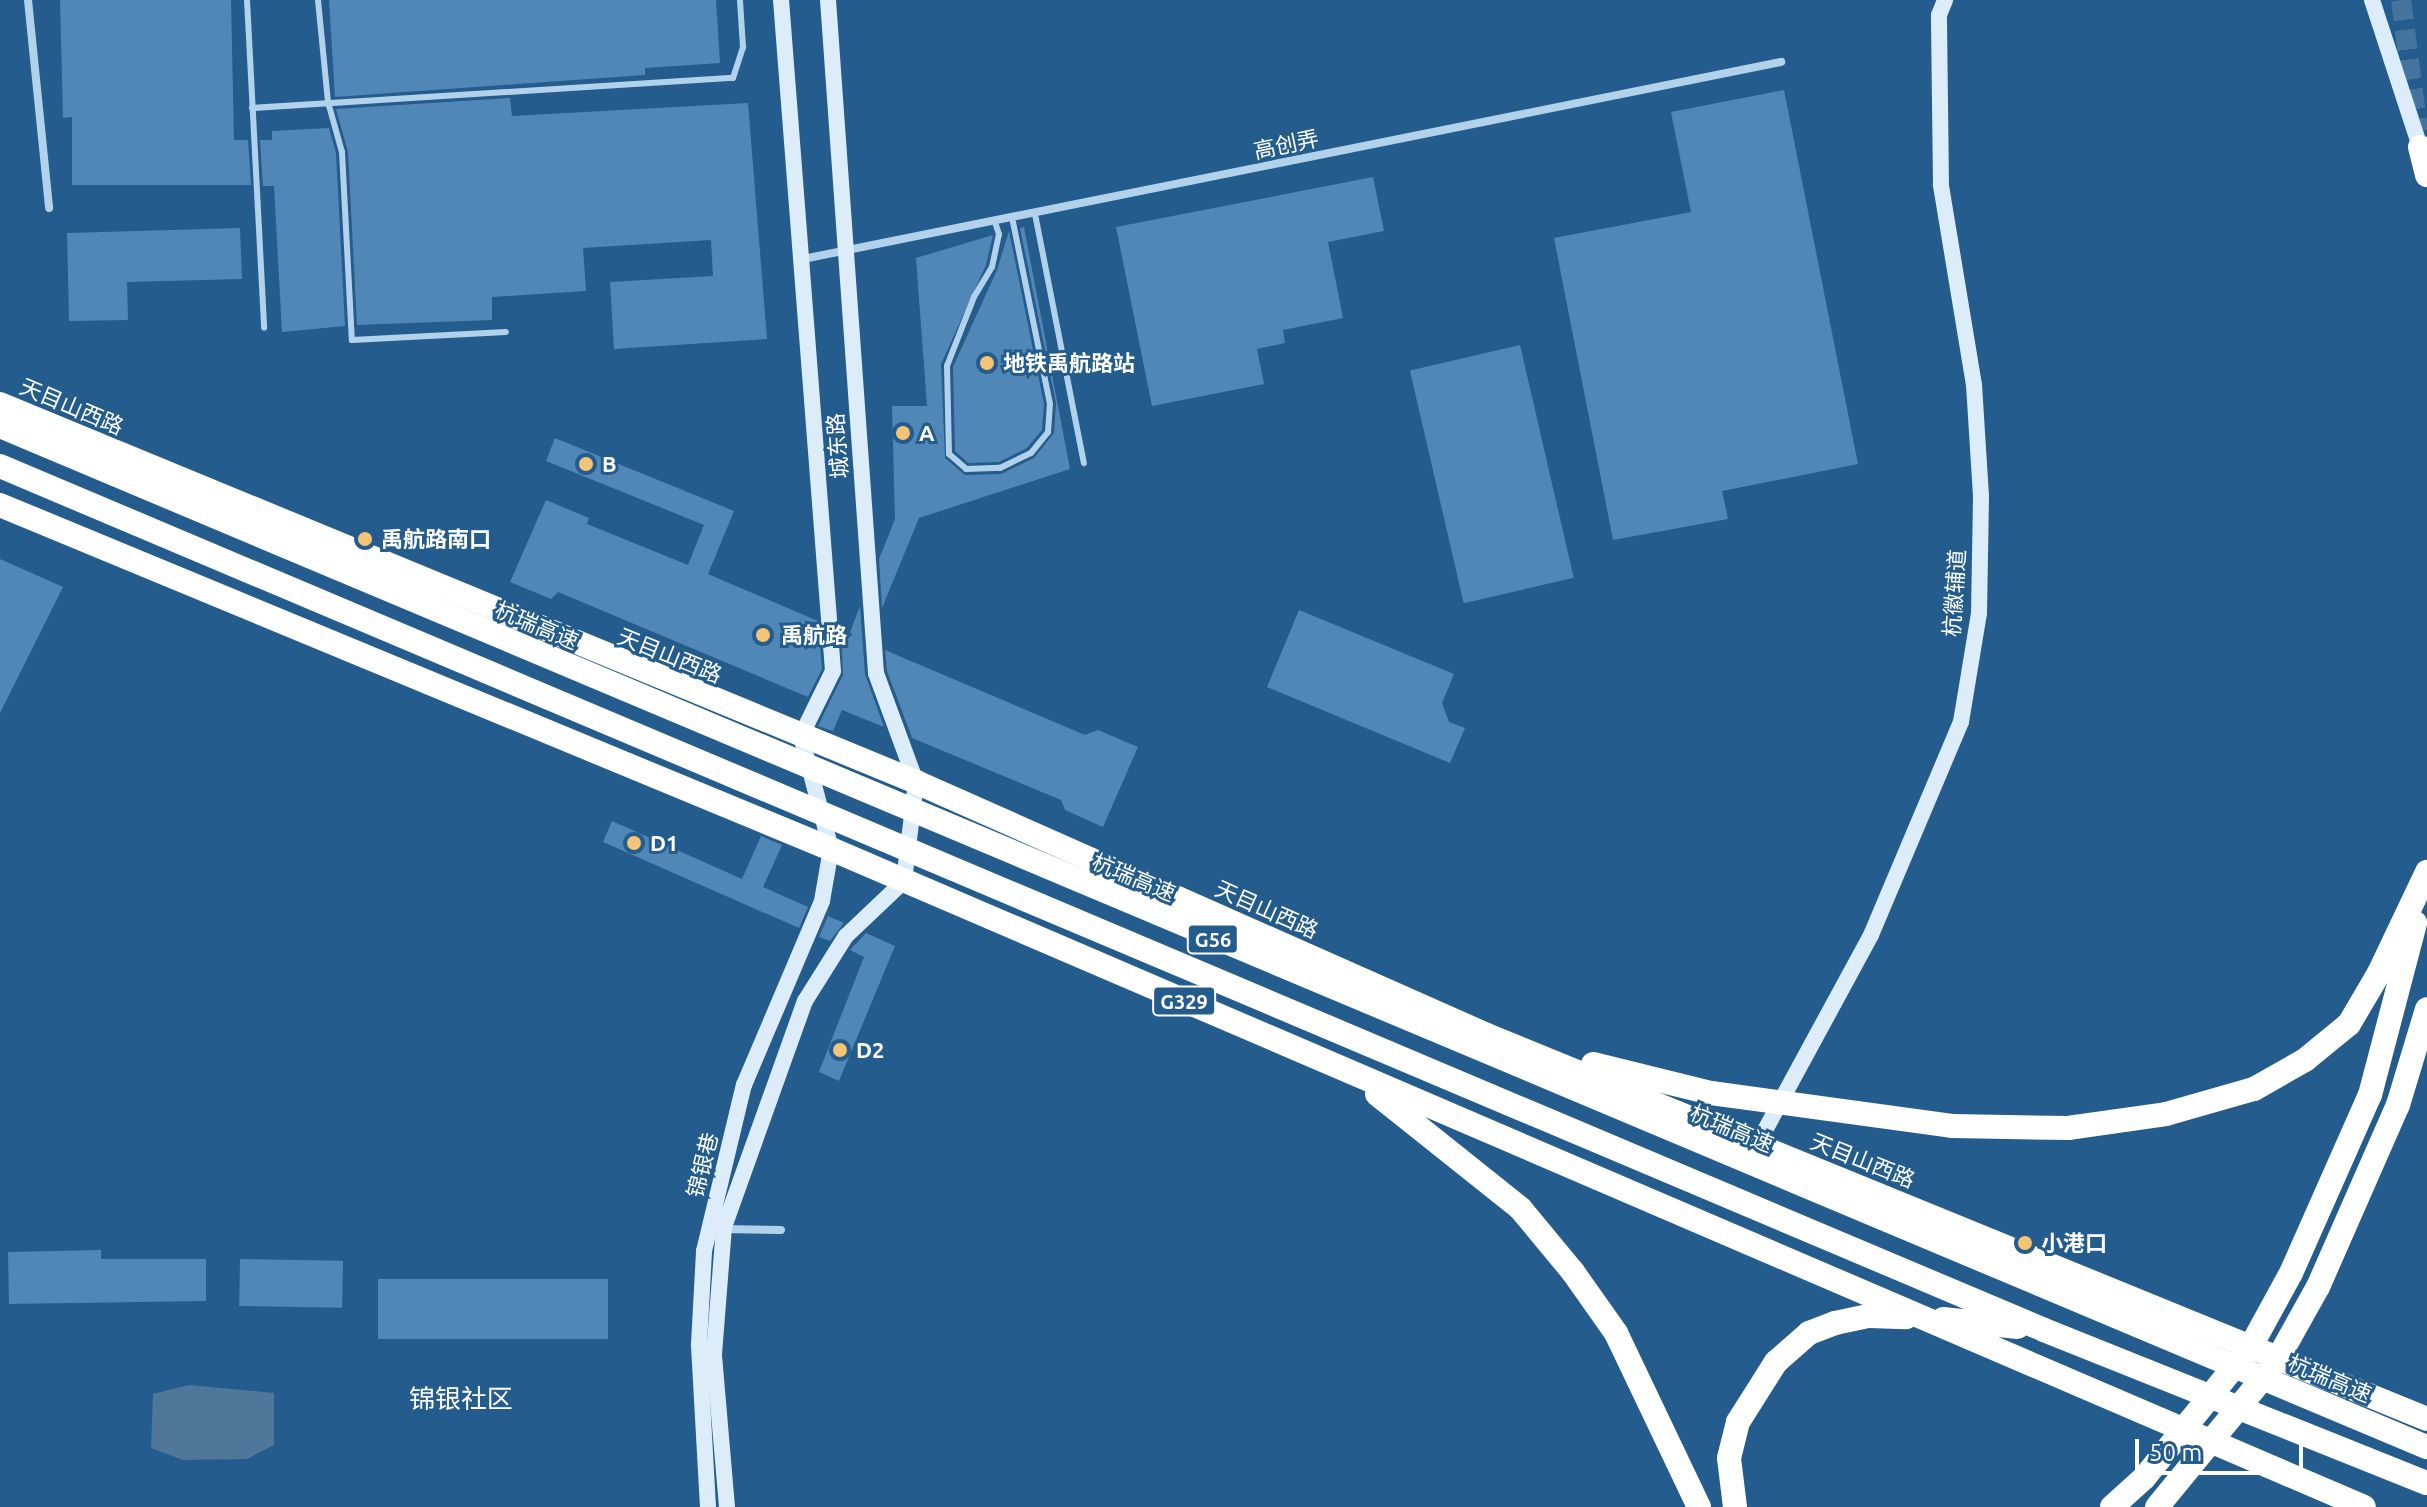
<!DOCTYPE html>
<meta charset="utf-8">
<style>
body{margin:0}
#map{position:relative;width:2427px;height:1507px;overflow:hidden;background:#235c8d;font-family:Ubuntu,"Noto Sans SC",sans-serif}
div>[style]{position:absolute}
.water>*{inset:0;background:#4f7799}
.building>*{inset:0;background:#5087b6;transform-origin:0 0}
.primary-tunnel>*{height:20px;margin-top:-10px;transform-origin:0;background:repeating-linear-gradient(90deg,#44749e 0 20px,transparent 0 30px)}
.lane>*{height:6px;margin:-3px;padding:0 3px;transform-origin:3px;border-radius:3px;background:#b2d2eb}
.street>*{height:8px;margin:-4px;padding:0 4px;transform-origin:4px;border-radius:4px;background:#b2d2eb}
.secondary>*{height:16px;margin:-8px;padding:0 8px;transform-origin:8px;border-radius:8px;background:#ddecf9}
.highway>*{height:24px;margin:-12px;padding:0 12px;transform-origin:12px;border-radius:12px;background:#fff}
.dots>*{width:22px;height:22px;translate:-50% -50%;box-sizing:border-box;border:4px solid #235c8d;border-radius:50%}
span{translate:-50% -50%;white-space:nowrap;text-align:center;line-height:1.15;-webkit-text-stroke:6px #235c8d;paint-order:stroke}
.shield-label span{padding:2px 6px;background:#235c8d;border:2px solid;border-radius:6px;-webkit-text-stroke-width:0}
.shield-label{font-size:20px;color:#fff;font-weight:700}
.street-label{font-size:22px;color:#fff}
.poi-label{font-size:22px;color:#fff;font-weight:700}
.left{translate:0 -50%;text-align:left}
.quarter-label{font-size:26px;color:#fff}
.scale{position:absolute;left:2135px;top:1439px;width:168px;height:36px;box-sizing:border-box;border:4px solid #fff;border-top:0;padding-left:10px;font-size:24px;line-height:28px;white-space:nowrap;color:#fff;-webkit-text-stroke:6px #235c8d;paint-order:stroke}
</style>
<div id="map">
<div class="water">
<i style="clip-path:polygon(189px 1385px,274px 1393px,274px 1445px,247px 1459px,183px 1460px,151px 1448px,153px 1394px)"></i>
</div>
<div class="building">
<i style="clip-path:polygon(60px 0,231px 0,234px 140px,248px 140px,251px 185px,72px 185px,72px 117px,63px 118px)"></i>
<i style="clip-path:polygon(329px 0,716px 0,720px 63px,645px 68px,645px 75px,335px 97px)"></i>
<i style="clip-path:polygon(1784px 90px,1858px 464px,1722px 491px,1728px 519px,1613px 540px,1554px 238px,1691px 212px,1671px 112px)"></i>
<i style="clip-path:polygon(510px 98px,512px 116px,748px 103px,767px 339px,614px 349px,610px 282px,713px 276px,711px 240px,583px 248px,586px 291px,492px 297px,492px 320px,357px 325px,348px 152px,336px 109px)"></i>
<i style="clip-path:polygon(329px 128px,336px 153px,345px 326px,282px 332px,274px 186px,263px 186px,260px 140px,272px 140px,272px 131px)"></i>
<i style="clip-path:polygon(1373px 177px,1384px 231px,1328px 242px,1343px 318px,1283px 330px,1285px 343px,1257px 349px,1264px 384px,1152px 406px,1116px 227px)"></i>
<i style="clip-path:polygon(1024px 227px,1070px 469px,919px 518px,882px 608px,879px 559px,895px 519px,892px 406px,927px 406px,916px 258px,993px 235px,986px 265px,941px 364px,945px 458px,965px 475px,1001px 474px,1034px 458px,1054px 433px,1056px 403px,1020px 228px)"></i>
<i style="clip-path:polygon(240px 228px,242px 279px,127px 282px,128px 320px,69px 321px,67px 233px)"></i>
<i style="clip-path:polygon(1009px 231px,1044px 404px,1042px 430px,1027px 448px,999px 462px,968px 463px,955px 451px,953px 367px,997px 270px)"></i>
<i style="left:1520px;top:345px;width:239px;height:113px;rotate:77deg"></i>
<i style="clip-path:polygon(555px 438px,734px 511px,708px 574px,818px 621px,822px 669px,808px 697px,558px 592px,551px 599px,510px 582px,546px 500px,589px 518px,587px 524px,688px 565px,704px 525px,546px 461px)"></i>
<i style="clip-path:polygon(0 559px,63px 587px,0 713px)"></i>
<i style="clip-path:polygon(860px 606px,865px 674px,884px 727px,842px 710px,833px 731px,818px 726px,843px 675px,841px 631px,849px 635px)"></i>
<i style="clip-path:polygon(1299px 610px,1454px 674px,1442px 703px,1449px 722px,1465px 728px,1450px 763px,1267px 687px)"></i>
<i style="clip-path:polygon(885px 650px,1085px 735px,1098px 730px,1138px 747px,1103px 827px,1065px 810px,1061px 800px,912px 738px,887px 671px)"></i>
<i style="clip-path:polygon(612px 821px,742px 879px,761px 836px,782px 845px,763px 887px,808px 907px,799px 928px,603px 842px)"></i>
<i style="clip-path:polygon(828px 916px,844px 923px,830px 941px,819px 937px)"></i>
<i style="clip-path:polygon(866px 933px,895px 946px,839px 1081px,819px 1072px,864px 957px,850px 950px)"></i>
<i style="clip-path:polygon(101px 1250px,101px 1259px,206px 1259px,206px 1301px,9px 1304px,8px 1252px)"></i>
<i style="left:240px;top:1259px;width:103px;height:47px;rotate:1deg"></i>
<i style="left:378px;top:1279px;width:230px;height:60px"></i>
</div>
<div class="primary-tunnel">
<i style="left:2401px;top:0;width:132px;rotate:82.6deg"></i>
</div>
<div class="lane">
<i style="left:247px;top:0;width:328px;rotate:87deg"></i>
<i style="left:318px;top:0;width:102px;rotate:84.4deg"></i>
<i style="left:328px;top:102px;width:52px;rotate:74.4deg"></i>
<i style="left:342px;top:152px;width:188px;rotate:87deg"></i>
<i style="left:352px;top:340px;width:154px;rotate:-3deg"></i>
<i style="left:252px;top:108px;width:482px;rotate:-3.6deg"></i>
<i style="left:733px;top:78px;width:33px;rotate:-72deg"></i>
<i style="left:743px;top:47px;width:47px;rotate:-93.7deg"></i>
<i style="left:1035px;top:214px;width:254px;rotate:78.9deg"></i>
<i style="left:995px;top:222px;width:13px;rotate:72deg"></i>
<i style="left:999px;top:234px;width:34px;rotate:102deg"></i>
<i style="left:992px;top:267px;width:35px;rotate:121deg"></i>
<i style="left:974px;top:297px;width:74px;rotate:111.4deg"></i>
<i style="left:947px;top:366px;width:88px;rotate:88.7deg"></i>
<i style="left:949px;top:454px;width:23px;rotate:41deg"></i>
<i style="left:966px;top:469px;width:34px;rotate:-2deg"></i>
<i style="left:1000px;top:468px;width:34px;rotate:-26deg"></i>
<i style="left:1031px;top:453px;width:27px;rotate:-51deg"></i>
<i style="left:1048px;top:432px;width:28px;rotate:-86deg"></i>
<i style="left:1050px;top:404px;width:190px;rotate:-101.5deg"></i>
</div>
<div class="street">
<i style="left:28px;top:0;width:209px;rotate:84.2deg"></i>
<i style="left:798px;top:260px;width:1003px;rotate:-11.39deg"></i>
<i style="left:722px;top:1229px;width:59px;rotate:1deg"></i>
</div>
<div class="secondary">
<i style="left:2372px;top:0;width:155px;rotate:71.9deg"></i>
<i style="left:1757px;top:1145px;width:239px;rotate:-61.5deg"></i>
<i style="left:1871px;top:935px;width:231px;rotate:-67.1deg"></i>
<i style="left:1961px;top:722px;width:110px;rotate:-80.6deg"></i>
<i style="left:1979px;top:613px;width:117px;rotate:-89deg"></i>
<i style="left:1981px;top:496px;width:111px;rotate:-93.6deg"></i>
<i style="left:1974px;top:385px;width:203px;rotate:-99.4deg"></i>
<i style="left:1941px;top:185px;width:170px;rotate:-90.7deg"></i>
<i style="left:1939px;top:15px;width:16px;rotate:-68deg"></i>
<i style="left:708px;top:1507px;width:163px;rotate:-93.2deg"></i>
<i style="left:699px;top:1344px;width:93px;rotate:-86.9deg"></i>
<i style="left:704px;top:1251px;width:171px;rotate:-76.5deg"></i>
<i style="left:744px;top:1085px;width:200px;rotate:-67deg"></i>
<i style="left:822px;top:901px;width:53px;rotate:-80.2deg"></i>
<i style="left:831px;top:849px;width:117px;rotate:-104.9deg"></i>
<i style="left:801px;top:736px;width:72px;rotate:-63.8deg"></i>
<i style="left:833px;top:671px;width:673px;rotate:-94.43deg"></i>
<i style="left:727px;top:1507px;width:154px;rotate:-94.9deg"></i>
<i style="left:714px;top:1354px;width:127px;rotate:-85.5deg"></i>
<i style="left:724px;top:1227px;width:240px;rotate:-70.3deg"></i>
<i style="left:805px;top:1001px;width:77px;rotate:-57.8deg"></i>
<i style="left:846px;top:936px;width:80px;rotate:-43.5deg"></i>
<i style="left:904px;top:881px;width:100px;rotate:-83.1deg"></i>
<i style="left:916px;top:782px;width:116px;rotate:-110.2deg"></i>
<i style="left:876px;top:673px;width:675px;rotate:-94.08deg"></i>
</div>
<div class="highway">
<i style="left:2420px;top:147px;width:29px;rotate:76deg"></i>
<i style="left:0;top:404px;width:991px;rotate:22.42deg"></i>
<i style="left:916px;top:782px;width:625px;rotate:23.9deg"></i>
<i style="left:1487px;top:1035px;width:1015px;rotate:22.22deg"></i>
<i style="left:0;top:426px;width:2633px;rotate:22.82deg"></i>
<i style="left:0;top:466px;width:2219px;rotate:22.91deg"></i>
<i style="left:2044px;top:1330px;width:412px;rotate:21.8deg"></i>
<i style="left:0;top:505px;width:899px;rotate:22.49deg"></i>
<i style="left:831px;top:849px;width:1668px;rotate:23.23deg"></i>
<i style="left:1593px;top:1064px;width:122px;rotate:13.8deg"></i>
<i style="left:1711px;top:1093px;width:243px;rotate:7.8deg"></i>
<i style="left:1952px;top:1126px;width:116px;rotate:1deg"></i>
<i style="left:2068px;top:1128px;width:99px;rotate:-8.1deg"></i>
<i style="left:2166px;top:1114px;width:91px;rotate:-15.9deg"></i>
<i style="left:2254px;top:1089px;width:59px;rotate:-29.6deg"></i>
<i style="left:2305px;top:1060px;width:57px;rotate:-39.3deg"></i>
<i style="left:2349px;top:1024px;width:59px;rotate:-59.5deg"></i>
<i style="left:2379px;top:973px;width:112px;rotate:-64.6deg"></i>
<i style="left:1377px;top:1094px;width:183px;rotate:38.6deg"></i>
<i style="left:1520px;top:1208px;width:83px;rotate:50.4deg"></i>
<i style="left:1573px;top:1272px;width:75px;rotate:54.8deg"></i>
<i style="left:1616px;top:1333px;width:193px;rotate:64.5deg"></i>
<i style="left:1943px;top:1319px;width:75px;rotate:6.1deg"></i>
<i style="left:1735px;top:1507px;width:49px;rotate:-97deg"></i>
<i style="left:1729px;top:1458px;width:37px;rotate:-76deg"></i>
<i style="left:1738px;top:1422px;width:71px;rotate:-57.7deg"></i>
<i style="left:1776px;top:1362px;width:44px;rotate:-41.3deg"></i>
<i style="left:1809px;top:1333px;width:28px;rotate:-21deg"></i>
<i style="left:1835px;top:1323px;width:35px;rotate:-12deg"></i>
<i style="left:1869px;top:1316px;width:37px;rotate:2deg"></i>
<i style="left:2112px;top:1507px;width:43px;rotate:-42.2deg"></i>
<i style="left:2144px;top:1478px;width:170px;rotate:-51deg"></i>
<i style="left:2251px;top:1346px;width:83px;rotate:-61.3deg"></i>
<i style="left:2291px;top:1273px;width:195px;rotate:-66.1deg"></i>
<i style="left:2370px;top:1095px;width:178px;rotate:-75.3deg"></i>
<i style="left:2157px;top:1507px;width:188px;rotate:-50.6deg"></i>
<i style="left:2276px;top:1362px;width:86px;rotate:-60.8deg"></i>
<i style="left:2318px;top:1287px;width:199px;rotate:-66.3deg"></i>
<i style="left:2398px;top:1105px;width:100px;rotate:-73.2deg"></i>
</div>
<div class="dots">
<i style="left:987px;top:363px;background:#f6c475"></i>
<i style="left:903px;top:433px;background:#f6c475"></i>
<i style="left:586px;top:464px;background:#f6c475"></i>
<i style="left:365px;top:539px;background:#f6c475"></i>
<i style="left:763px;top:635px;background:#f6c475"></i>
<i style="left:634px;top:843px;background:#f6c475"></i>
<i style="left:840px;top:1050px;background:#f6c475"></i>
<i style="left:2025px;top:1243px;background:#f6c475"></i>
</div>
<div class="shield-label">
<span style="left:1213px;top:939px">G56</span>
<span style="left:1184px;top:1001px">G329</span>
</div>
<div class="street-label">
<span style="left:1286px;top:144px;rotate:-12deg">高创弄</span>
<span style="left:72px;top:406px;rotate:23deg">天目山西路</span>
<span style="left:837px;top:446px;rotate:-94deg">城东路</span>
<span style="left:1954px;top:593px;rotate:-86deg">杭徽辅道</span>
<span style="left:537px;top:625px;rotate:23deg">杭瑞高速</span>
<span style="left:670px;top:655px;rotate:22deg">天目山西路</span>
<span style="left:1134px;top:877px;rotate:23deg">杭瑞高速</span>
<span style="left:1267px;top:909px;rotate:24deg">天目山西路</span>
<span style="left:1732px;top:1128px;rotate:23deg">杭瑞高速</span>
<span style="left:1863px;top:1160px;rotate:22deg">天目山西路</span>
<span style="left:702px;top:1165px;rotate:-76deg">锦银巷</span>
<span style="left:2330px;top:1378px;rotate:23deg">杭瑞高速</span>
</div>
<div class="poi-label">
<span class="left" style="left:1003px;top:363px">地铁禹航路站</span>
<span class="left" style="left:919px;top:433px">A</span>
<span class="left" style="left:602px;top:464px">B</span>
<span class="left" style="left:381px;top:539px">禹航路南口</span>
<span class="left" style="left:781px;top:635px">禹航路</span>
<span class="left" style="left:650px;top:843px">D1</span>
<span class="left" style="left:856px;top:1050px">D2</span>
<span class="left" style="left:2041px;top:1243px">小港口</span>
</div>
<div class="quarter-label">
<span style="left:461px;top:1399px">锦银社区</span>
</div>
<div class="scale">50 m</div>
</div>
